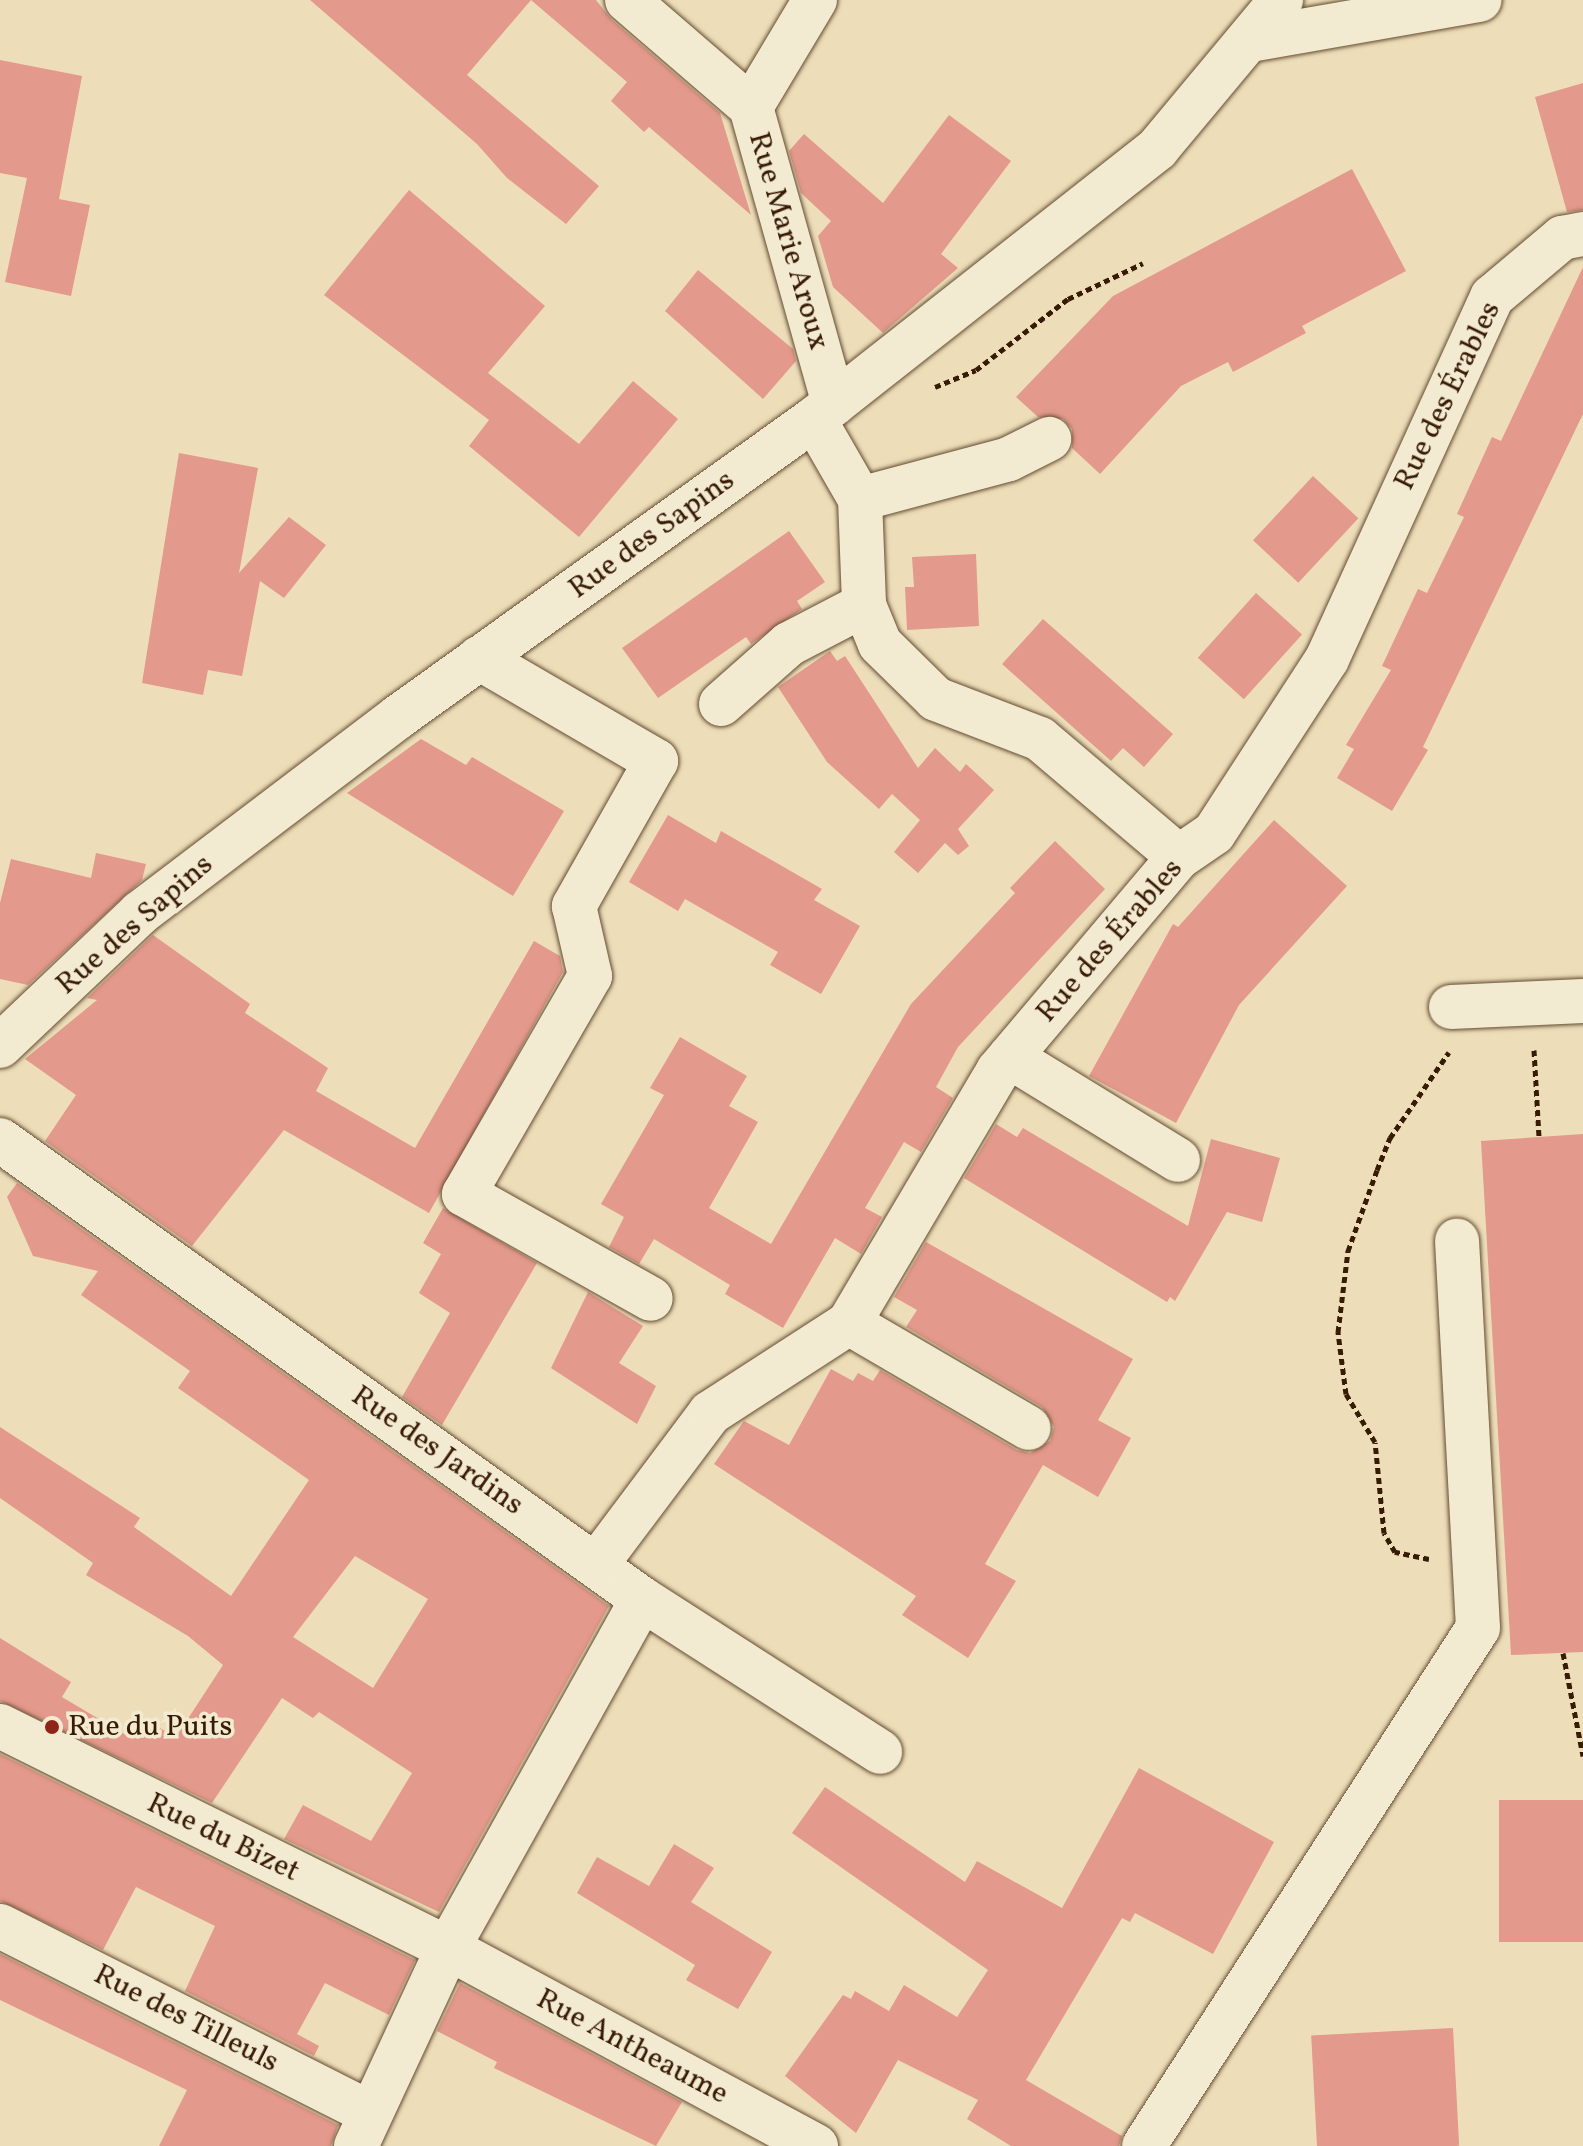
<!DOCTYPE html>
<meta charset="utf-8">
<style>
body{margin:0}
#map{position:relative;width:1583px;height:2146px;overflow:hidden;background:#eddeb9;font-family:Vollkorn,serif}
div>[style]{position:absolute}
.building>*{inset:0;background:#e3998b;transform-origin:0 0}
.path>*{height:5px;margin-top:-2.5px;transform-origin:0;background:repeating-linear-gradient(90deg,#381b04 0 6px,transparent 0 10px)}
.roads{filter:drop-shadow(0 0 2px #654c31) drop-shadow(0 0 2px #654c31)}
.minor>*{height:44px;margin:-22px;padding:0 22px;transform-origin:22px;border-radius:22px;background:#f3ead2}
.dots>*{width:22px;height:22px;translate:-50% -50%;box-sizing:border-box;border:4px solid #f3ead2;border-radius:50%}
span{translate:-50% -50%;white-space:nowrap;text-align:center;line-height:1.15;-webkit-text-stroke:7px #f3ead2;paint-order:stroke}
.street-label{font-size:30px;color:#381b04}
.poi-label{font-size:30px;color:#381b04}
.left{translate:0 -50%;text-align:left}
</style>
<div id="map">
<div class="building">
<i style="clip-path:polygon(310px 0,531px 0,467px 75px,599px 186px,566px 224px,507px 178px,477px 144px)"></i>
<i style="clip-path:polygon(531px 0,596px 0,611px 19px,720px 113px,751px 215px,649px 127px,644px 132px,611px 101px,627px 82px)"></i>
<i style="clip-path:polygon(0 60px,82px 76px,59px 199px,90px 205px,71px 296px,5px 282px,27px 178px,0 173px)"></i>
<i style="clip-path:polygon(1583px 83px,1583px 210px,1567px 212px,1535px 97px)"></i>
<i style="clip-path:polygon(949px 115px,1011px 161px,941px 254px,958px 268px,883px 333px,833px 287px,818px 236px,831px 221px,801px 193px,789px 151px,804px 134px,883px 203px)"></i>
<i style="clip-path:polygon(1352px 169px,1406px 271px,1302px 326px,1306px 333px,1233px 372px,1228px 362px,1181px 386px,1100px 474px,1072px 448px,1072px 429px,1063px 419px,1038px 417px,1016px 397px,1113px 296px)"></i>
<i style="clip-path:polygon(409px 190px,545px 306px,488px 373px,579px 444px,633px 381px,678px 419px,579px 537px,469px 446px,489px 420px,324px 295px)"></i>
<i style="clip-path:polygon(1583px 267px,1583px 414px,1423px 747px,1428px 750px,1392px 811px,1337px 778px,1354px 749px,1346px 745px,1391px 670px,1382px 666px,1418px 589px,1427px 593px,1464px 517px,1457px 514px,1492px 437px,1501px 441px)"></i>
<i style="clip-path:polygon(698px 270px,793px 349px,796px 361px,763px 399px,665px 311px)"></i>
<i style="clip-path:polygon(179px 453px,258px 468px,239px 573px,289px 517px,326px 545px,284px 598px,260px 581px,242px 676px,208px 670px,203px 695px,142px 683px)"></i>
<i style="left:1313px;top:476px;width:62px;height:88px;rotate:43deg"></i>
<i style="clip-path:polygon(789px 531px,825px 582px,797px 601px,802px 609px,751px 644px,746px 637px,658px 698px,622px 648px)"></i>
<i style="clip-path:polygon(976px 554px,979px 626px,907px 630px,905px 587px,914px 587px,912px 557px)"></i>
<i style="left:1256px;top:593px;width:62px;height:87px;rotate:42deg"></i>
<i style="clip-path:polygon(1043px 619px,1173px 734px,1144px 767px,1123px 748px,1111px 761px,1002px 664px)"></i>
<i style="clip-path:polygon(830px 651px,837px 661px,845px 656px,918px 768px,935px 748px,960px 772px,966px 764px,994px 790px,958px 829px,969px 846px,958px 855px,945px 843px,918px 873px,894px 852px,920px 820px,892px 794px,879px 809px,827px 762px,778px 687px)"></i>
<i style="clip-path:polygon(421px 739px,466px 765px,472px 757px,564px 811px,513px 896px,347px 793px)"></i>
<i style="clip-path:polygon(668px 815px,716px 843px,721px 831px,822px 889px,814px 900px,860px 926px,821px 994px,770px 965px,778px 952px,685px 899px,678px 911px,629px 882px)"></i>
<i style="clip-path:polygon(1274px 820px,1347px 886px,1239px 1005px,1176px 1123px,1089px 1076px,1173px 924px,1178px 927px)"></i>
<i style="clip-path:polygon(1055px 841px,1105px 889px,958px 1047px,936px 1087px,953px 1098px,921px 1152px,904px 1142px,865px 1208px,882px 1217px,861px 1254px,835px 1238px,783px 1328px,725px 1294px,730px 1285px,654px 1239px,639px 1264px,609px 1247px,624px 1217px,601px 1204px,664px 1095px,650px 1088px,680px 1037px,747px 1076px,729px 1106px,758px 1122px,709px 1208px,771px 1244px,911px 1004px,1015px 893px,1010px 888px)"></i>
<i style="clip-path:polygon(96px 853px,146px 864px,142px 880px,28px 985px,0 979px,0 903px,11px 859px,91px 878px)"></i>
<i style="clip-path:polygon(153px 935px,250px 1004px,245px 1013px,328px 1068px,316px 1091px,415px 1148px,534px 941px,560px 956px,563px 972px,429px 1213px,284px 1130px,192px 1246px,45px 1141px,76px 1095px,25px 1059px,97px 1000px,87px 998px)"></i>
<i style="clip-path:polygon(996px 1124px,1017px 1137px,1023px 1128px,1188px 1226px,1211px 1139px,1280px 1158px,1262px 1222px,1227px 1212px,1175px 1301px,1170px 1297px,1167px 1302px,964px 1178px)"></i>
<i style="clip-path:polygon(1583px 1134px,1583px 1652px,1511px 1655px,1481px 1141px)"></i>
<i style="clip-path:polygon(evenodd,17px 1183px,609px 1606px,439px 1912px,284px 1839px,303px 1805px,371px 1841px,412px 1773px,319px 1712px,313px 1718px,282px 1698px,212px 1803px,0 1701px,0 1638px,71px 1682px,62px 1697px,126px 1735px,138px 1716px,176px 1737px,223px 1665px,188px 1636px,86px 1575px,93px 1563px,0 1498px,0 1427px,140px 1518px,134px 1527px,231px 1596px,309px 1480px,178px 1388px,190px 1371px,81px 1295px,98px 1271px,33px 1256px,7px 1197px,17px 1183px,355px 1556px,428px 1599px,373px 1688px,293px 1637px,355px 1556px)"></i>
<i style="clip-path:polygon(443px 1208px,537px 1263px,442px 1425px,402px 1397px,450px 1313px,419px 1293px,441px 1254px,423px 1243px)"></i>
<i style="clip-path:polygon(926px 1242px,1133px 1359px,1098px 1420px,1131px 1438px,1098px 1497px,1043px 1465px,985px 1564px,1016px 1581px,968px 1658px,902px 1615px,916px 1596px,714px 1464px,744px 1421px,789px 1445px,831px 1369px,853px 1381px,858px 1373px,873px 1381px,880px 1370px,1017px 1450px,1030px 1453px,1050px 1441px,1054px 1427px,1042px 1407px,906px 1327px,917px 1310px,894px 1297px)"></i>
<i style="clip-path:polygon(588px 1292px,643px 1326px,619px 1363px,656px 1386px,637px 1424px,551px 1368px)"></i>
<i style="clip-path:polygon(0 1754px,415px 1960px,389px 2015px,325px 1983px,297px 2034px,319px 2046px,314px 2056px,185px 1991px,215px 1926px,136px 1887px,103px 1950px,0 1901px)"></i>
<i style="clip-path:polygon(1139px 1768px,1274px 1842px,1213px 1954px,1135px 1913px,1130px 1922px,1122px 1918px,1026px 2080px,1122px 2136px,1119px 2146px,1011px 2146px,967px 2119px,978px 2100px,898px 2060px,856px 2133px,785px 2076px,843px 1995px,851px 1999px,855px 1991px,889px 2011px,904px 1985px,957px 2017px,988px 1970px,792px 1833px,825px 1787px,965px 1882px,977px 1861px,1062px 1908px)"></i>
<i style="left:1583px;top:1800px;width:142px;height:84px;rotate:90deg"></i>
<i style="clip-path:polygon(674px 1844px,714px 1868px,691px 1902px,772px 1952px,738px 2009px,686px 1980px,695px 1965px,577px 1893px,597px 1857px,649px 1886px)"></i>
<i style="clip-path:polygon(0 1954px,338px 2125px,331px 2146px,159px 2146px,187px 2090px,0 2000px)"></i>
<i style="clip-path:polygon(460px 1983px,682px 2102px,656px 2146px,494px 2068px,497px 2062px,437px 2031px)"></i>
<i style="left:1453px;top:2028px;width:118px;height:142px;rotate:87deg"></i>
</div>
<div class="path">
<i style="left:935px;top:387px;width:44px;rotate:-22.5deg"></i>
<i style="left:976px;top:370px;width:116px;rotate:-37.7deg"></i>
<i style="left:1068px;top:299px;width:83px;rotate:-25.6deg"></i>
<i style="left:1534px;top:1050px;width:87px;rotate:86.7deg"></i>
<i style="left:1429px;top:1559px;width:35px;rotate:-168deg"></i>
<i style="left:1395px;top:1552px;width:22px;rotate:-120deg"></i>
<i style="left:1384px;top:1533px;width:91px;rotate:-95.6deg"></i>
<i style="left:1375px;top:1442px;width:56px;rotate:-121.1deg"></i>
<i style="left:1346px;top:1394px;width:63px;rotate:-97.4deg"></i>
<i style="left:1338px;top:1332px;width:82px;rotate:-83deg"></i>
<i style="left:1348px;top:1251px;width:86px;rotate:-70.3deg"></i>
<i style="left:1377px;top:1170px;width:35px;rotate:-68deg"></i>
<i style="left:1390px;top:1138px;width:104px;rotate:-55.5deg"></i>
<i style="left:1563px;top:1653px;width:105px;rotate:79deg"></i>
</div>
<div class="roads">
<div class="minor">
<i style="left:627px;top:0;width:164px;rotate:40.8deg"></i>
<i style="left:815px;top:0;width:125px;rotate:120.9deg"></i>
<i style="left:751px;top:107px;width:308px;rotate:74.4deg"></i>
<i style="left:1250px;top:40px;width:233px;rotate:-9.9deg"></i>
<i style="left:814px;top:419px;width:92px;rotate:60.1deg"></i>
<i style="left:860px;top:499px;width:106px;rotate:87.8deg"></i>
<i style="left:864px;top:605px;width:42px;rotate:67.7deg"></i>
<i style="left:880px;top:644px;width:78px;rotate:44.5deg"></i>
<i style="left:936px;top:699px;width:111px;rotate:21deg"></i>
<i style="left:1040px;top:739px;width:182px;rotate:40.3deg"></i>
<i style="left:860px;top:499px;width:154px;rotate:-15deg"></i>
<i style="left:1009px;top:459px;width:45px;rotate:-26.6deg"></i>
<i style="left:479px;top:658px;width:205px;rotate:30.2deg"></i>
<i style="left:656px;top:761px;width:167px;rotate:119.5deg"></i>
<i style="left:574px;top:906px;width:72px;rotate:77.1deg"></i>
<i style="left:590px;top:976px;width:252px;rotate:120deg"></i>
<i style="left:464px;top:1194px;width:214px;rotate:29.3deg"></i>
<i style="left:721px;top:704px;width:91px;rotate:-41.4deg"></i>
<i style="left:789px;top:644px;width:85px;rotate:-27.5deg"></i>
<i style="left:1451px;top:1007px;width:132px;rotate:-2.6deg"></i>
<i style="left:0;top:1046px;width:193px;rotate:-43.5deg"></i>
<i style="left:140px;top:913px;width:324px;rotate:-37.2deg"></i>
<i style="left:398px;top:717px;width:512px;rotate:-35.62deg"></i>
<i style="left:814px;top:419px;width:437px;rotate:-38.2deg"></i>
<i style="left:1157px;top:149px;width:194px;rotate:-50.2deg"></i>
<i style="left:1010px;top:1057px;width:197px;rotate:31.5deg"></i>
<i style="left:0;top:1140px;width:789px;rotate:35.56deg"></i>
<i style="left:642px;top:1599px;width:283px;rotate:32.7deg"></i>
<i style="left:849px;top:1323px;width:208px;rotate:30.3deg"></i>
<i style="left:596px;top:1565px;width:190px;rotate:-53.1deg"></i>
<i style="left:710px;top:1413px;width:166px;rotate:-32.9deg"></i>
<i style="left:849px;top:1323px;width:293px;rotate:-59.4deg"></i>
<i style="left:998px;top:1071px;width:280px;rotate:-49.8deg"></i>
<i style="left:1179px;top:857px;width:42px;rotate:-34.4deg"></i>
<i style="left:1214px;top:833px;width:207px;rotate:-57deg"></i>
<i style="left:1327px;top:659px;width:398px;rotate:-65.5deg"></i>
<i style="left:1492px;top:297px;width:92px;rotate:-40.1deg"></i>
<i style="left:1562px;top:238px;width:21px;rotate:-11deg"></i>
<i style="left:0;top:1726px;width:500px;rotate:26.4deg"></i>
<i style="left:448px;top:1948px;width:418px;rotate:28.3deg"></i>
<i style="left:0;top:1926px;width:415px;rotate:26.8deg"></i>
<i style="left:356px;top:2146px;width:218px;rotate:-65.1deg"></i>
<i style="left:448px;top:1948px;width:399px;rotate:-60.9deg"></i>
<i style="left:1144px;top:2146px;width:616px;rotate:-57.19deg"></i>
<i style="left:1478px;top:1628px;width:388px;rotate:-93.1deg"></i>
</div>
</div>
<div class="dots">
<i style="left:52px;top:1727px;background:#8f2418"></i>
</div>
<div class="street-label">
<span style="left:788px;top:241px;rotate:74deg">Rue Marie Aroux</span>
<span style="left:1448px;top:396px;rotate:-64deg">Rue des Érables</span>
<span style="left:652px;top:535px;rotate:-36deg">Rue des Sapins</span>
<span style="left:135px;top:925px;rotate:-41deg">Rue des Sapins</span>
<span style="left:1110px;top:941px;rotate:-49deg">Rue des Érables</span>
<span style="left:437px;top:1451px;rotate:35deg">Rue des Jardins</span>
<span style="left:223px;top:1838px;rotate:26deg">Rue du Bizet</span>
<span style="left:186px;top:2019px;rotate:27deg">Rue des Tilleuls</span>
<span style="left:632px;top:2047px;rotate:28deg">Rue Antheaume</span>
</div>
<div class="poi-label">
<span class="left" style="left:68px;top:1727px">Rue du Puits</span>
</div>
</div>
